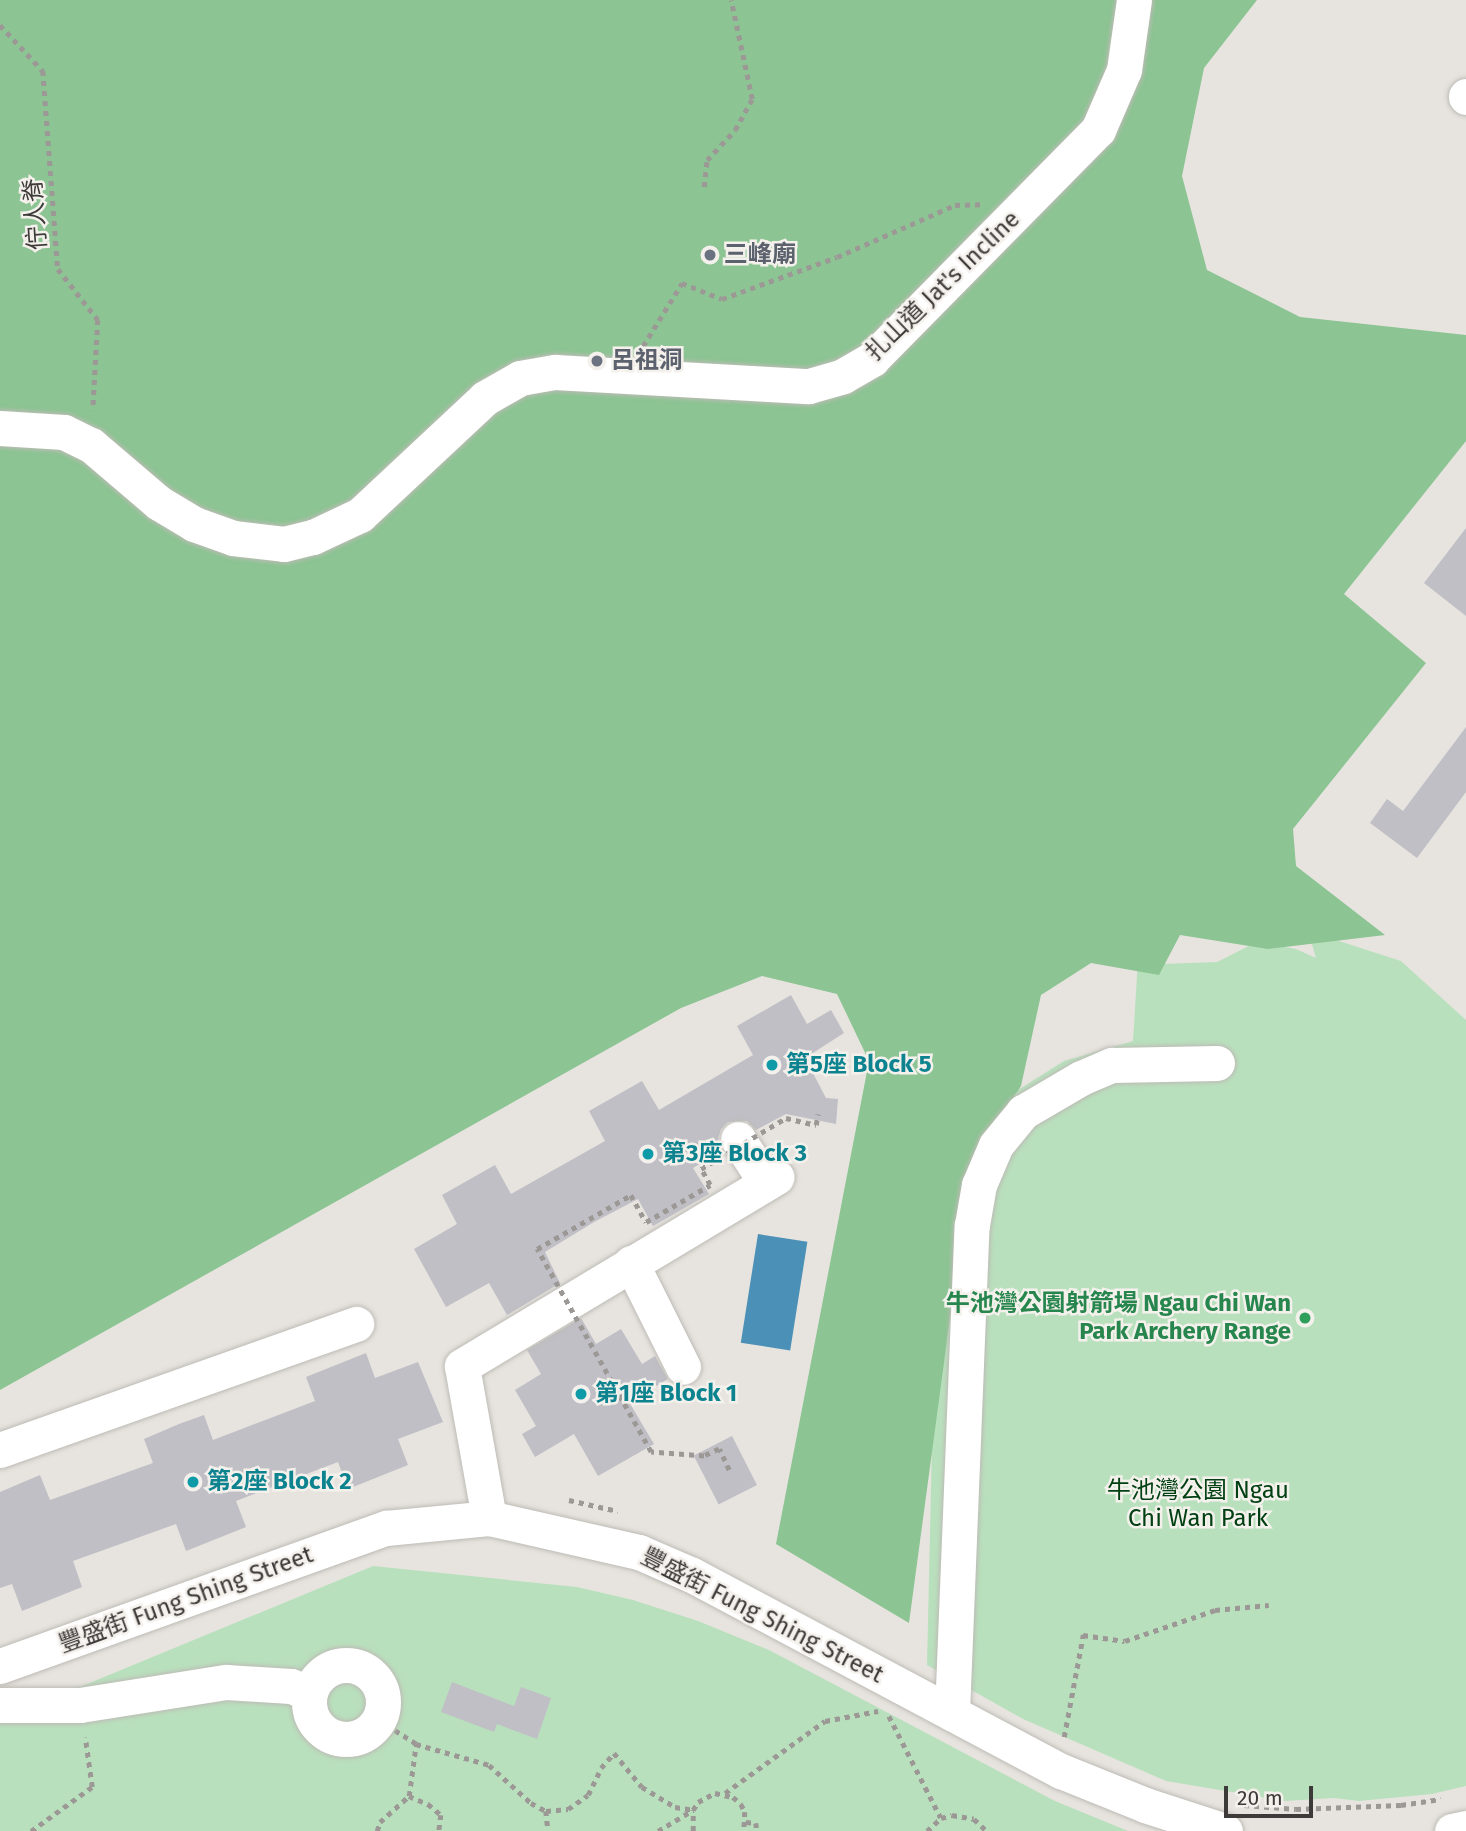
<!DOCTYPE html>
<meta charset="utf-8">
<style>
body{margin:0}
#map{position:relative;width:1466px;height:1831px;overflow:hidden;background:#e7e4df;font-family:"Fira Sans","Noto Sans TC",sans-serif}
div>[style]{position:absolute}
.green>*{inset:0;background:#b9e0bd}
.forest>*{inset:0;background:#8cc493}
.water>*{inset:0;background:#4b90b6;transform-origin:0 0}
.building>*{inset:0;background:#bfbfc5;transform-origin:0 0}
.path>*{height:4.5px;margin-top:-2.25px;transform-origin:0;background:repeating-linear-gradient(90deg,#9b9895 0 5px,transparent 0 10px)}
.roads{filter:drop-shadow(0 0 2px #bdbbb5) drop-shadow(0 0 2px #bdbbb5)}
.minor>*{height:35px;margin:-17.5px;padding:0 17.5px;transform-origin:17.5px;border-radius:17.5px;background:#fff}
.minor>.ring{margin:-17.5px;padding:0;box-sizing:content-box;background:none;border:35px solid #fff;border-radius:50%}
.path-bridge>*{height:4.5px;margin-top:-2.25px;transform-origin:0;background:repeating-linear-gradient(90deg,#9b9895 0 5px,transparent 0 10px)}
.dots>*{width:19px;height:19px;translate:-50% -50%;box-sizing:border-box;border:4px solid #f4f1ec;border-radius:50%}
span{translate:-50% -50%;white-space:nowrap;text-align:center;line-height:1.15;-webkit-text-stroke:5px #f4f1ec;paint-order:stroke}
.street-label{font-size:24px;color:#3c3b39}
.worship-label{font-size:24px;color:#5b616d;font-weight:700}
.left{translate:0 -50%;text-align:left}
.culture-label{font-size:24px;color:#0d838f;font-weight:700}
.leisure-label{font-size:24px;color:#27864d;font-weight:700}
.right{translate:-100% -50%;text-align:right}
.park-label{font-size:24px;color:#004012}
.scale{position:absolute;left:1224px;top:1786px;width:89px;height:32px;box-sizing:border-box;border:4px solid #3c3b39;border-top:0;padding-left:9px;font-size:21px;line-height:24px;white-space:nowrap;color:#3c3b39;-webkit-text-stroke:5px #f4f1ec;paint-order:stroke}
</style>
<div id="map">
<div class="green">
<i style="clip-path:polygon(1308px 931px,1401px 961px,1466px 1020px,1466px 1786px,1432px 1794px,1359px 1801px,1334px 1798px,1285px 1801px,1166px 1781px,1023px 1719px,927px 1665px,936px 1266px,981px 1134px,1018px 1090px,1064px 1061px,1133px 1041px,1138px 960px,1161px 964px,1217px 962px,1257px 942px,1296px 949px,1316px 958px)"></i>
<i style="clip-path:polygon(373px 1566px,577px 1587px,633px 1600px,698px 1621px,769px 1650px,1055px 1801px,1128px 1831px,0 1831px,0 1720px)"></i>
</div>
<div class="forest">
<i style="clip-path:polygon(0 0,1257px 0,1204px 68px,1182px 176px,1207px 270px,1300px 317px,1466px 335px,1466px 441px,1344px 594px,1426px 663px,1293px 829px,1296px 866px,1385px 935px,1268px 949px,1180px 935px,1159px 975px,1091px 963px,1041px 995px,1021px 1086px,971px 1162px,909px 1623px,776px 1544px,869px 1061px,837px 994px,762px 976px,681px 1008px,0 1390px)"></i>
</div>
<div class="water">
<i style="left:758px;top:1234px;width:50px;height:110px;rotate:9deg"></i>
</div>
<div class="building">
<i style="clip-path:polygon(1466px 528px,1466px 616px,1424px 583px)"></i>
<i style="clip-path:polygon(1466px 727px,1466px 792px,1417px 858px,1370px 823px,1387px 799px,1403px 811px)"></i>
<i style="clip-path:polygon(791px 995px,807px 1024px,831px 1010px,844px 1033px,805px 1058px,826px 1098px,838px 1099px,836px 1124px,786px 1114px,756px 1130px,747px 1121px,728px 1122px,721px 1129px,718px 1139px,721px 1151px,693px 1168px,709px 1194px,653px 1226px,638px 1199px,594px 1222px,545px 1252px,560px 1283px,507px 1315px,489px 1283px,446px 1307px,414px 1249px,457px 1224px,442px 1195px,495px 1165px,511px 1194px,605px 1141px,589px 1111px,642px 1081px,659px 1110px,753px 1055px,737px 1026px)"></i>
<i style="clip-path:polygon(581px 1318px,596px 1344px,621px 1329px,642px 1364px,655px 1356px,668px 1379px,629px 1402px,654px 1444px,598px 1476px,574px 1434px,535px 1457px,522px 1434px,536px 1426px,515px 1390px,541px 1374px,527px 1350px)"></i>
<i style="clip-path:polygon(366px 1353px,375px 1378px,418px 1362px,443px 1422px,398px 1439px,408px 1465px,348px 1489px,338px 1462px,236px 1501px,246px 1527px,186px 1551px,176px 1524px,73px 1561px,82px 1587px,22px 1611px,12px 1584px,0 1588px,0 1492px,40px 1475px,50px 1500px,153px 1463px,144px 1439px,179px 1424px,204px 1415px,213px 1440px,268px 1419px,315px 1401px,306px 1377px)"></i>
<i style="left:732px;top:1436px;width:55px;height:43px;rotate:63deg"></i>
<i style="clip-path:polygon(452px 1682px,514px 1706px,521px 1687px,551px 1698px,537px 1739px,497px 1724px,494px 1732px,441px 1712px)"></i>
</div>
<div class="path">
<i style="left:0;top:25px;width:63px;rotate:46.9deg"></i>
<i style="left:43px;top:71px;width:199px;rotate:85.7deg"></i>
<i style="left:58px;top:269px;width:65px;rotate:51.9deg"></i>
<i style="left:98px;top:320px;width:90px;rotate:93.2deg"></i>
<i style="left:704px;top:187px;width:27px;rotate:-84deg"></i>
<i style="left:707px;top:160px;width:41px;rotate:-47deg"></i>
<i style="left:735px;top:130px;width:35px;rotate:-61deg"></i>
<i style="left:752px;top:99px;width:101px;rotate:-102deg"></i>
<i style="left:643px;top:346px;width:74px;rotate:-58.2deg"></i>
<i style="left:682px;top:283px;width:43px;rotate:21.8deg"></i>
<i style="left:722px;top:299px;width:122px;rotate:-20.1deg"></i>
<i style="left:837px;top:257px;width:129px;rotate:-23.8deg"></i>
<i style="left:955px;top:205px;width:25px;rotate:-2deg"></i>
<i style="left:569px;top:1500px;width:50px;rotate:12.7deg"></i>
<i style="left:889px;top:1716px;width:114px;rotate:63deg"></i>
<i style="left:1064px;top:1737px;width:104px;rotate:-79.4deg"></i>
<i style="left:1083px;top:1635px;width:42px;rotate:8.1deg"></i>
<i style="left:1125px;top:1641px;width:95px;rotate:-19deg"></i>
<i style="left:1215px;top:1610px;width:54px;rotate:-5.3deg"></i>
<i style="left:416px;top:1744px;width:76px;rotate:16deg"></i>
<i style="left:489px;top:1765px;width:57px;rotate:42.1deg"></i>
<i style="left:531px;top:1803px;width:17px;rotate:28deg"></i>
<i style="left:546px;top:1811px;width:22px;rotate:-5deg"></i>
<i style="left:568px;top:1809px;width:24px;rotate:-35deg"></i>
<i style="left:588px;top:1795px;width:30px;rotate:-64deg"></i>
<i style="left:601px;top:1768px;width:20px;rotate:-49deg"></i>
<i style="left:614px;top:1753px;width:44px;rotate:50.5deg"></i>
<i style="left:642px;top:1787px;width:39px;rotate:31deg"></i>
<i style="left:675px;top:1807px;width:18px;rotate:9deg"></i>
<i style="left:725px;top:1793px;width:123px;rotate:-35.8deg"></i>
<i style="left:825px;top:1721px;width:54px;rotate:-10.7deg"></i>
<i style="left:409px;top:1796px;width:21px;rotate:23deg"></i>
<i style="left:428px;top:1804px;width:17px;rotate:40deg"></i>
<i style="left:441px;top:1815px;width:16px;rotate:97deg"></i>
<i style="left:1244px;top:1805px;width:52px;rotate:4.4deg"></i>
<i style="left:1296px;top:1809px;width:105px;rotate:-2.2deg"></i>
<i style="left:1401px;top:1805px;width:40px;rotate:-8.5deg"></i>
<i style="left:546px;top:1811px;width:20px;rotate:84deg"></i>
<i style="left:746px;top:1822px;width:10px;rotate:6deg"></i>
<i style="left:756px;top:1823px;width:8px;rotate:83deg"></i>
<i style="left:31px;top:1831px;width:75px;rotate:-35.8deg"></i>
<i style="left:92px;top:1787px;width:50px;rotate:-98deg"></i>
<i style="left:377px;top:1831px;width:9px;rotate:-72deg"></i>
<i style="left:380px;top:1822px;width:39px;rotate:-42deg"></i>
<i style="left:409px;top:1796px;width:52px;rotate:-82.3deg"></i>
<i style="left:416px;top:1744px;width:45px;rotate:-147.7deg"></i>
<i style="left:658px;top:1831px;width:41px;rotate:-31deg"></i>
<i style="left:693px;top:1831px;width:21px;rotate:-90deg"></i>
<i style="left:693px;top:1810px;width:9px;rotate:-58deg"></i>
<i style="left:698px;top:1802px;width:19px;rotate:-28deg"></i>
<i style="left:715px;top:1793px;width:18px;rotate:13deg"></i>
<i style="left:733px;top:1797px;width:11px;rotate:41deg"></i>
<i style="left:741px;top:1804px;width:9px;rotate:63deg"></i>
<i style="left:745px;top:1812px;width:19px;rotate:93deg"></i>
<i style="left:927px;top:1831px;width:19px;rotate:-43deg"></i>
<i style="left:941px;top:1818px;width:11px;rotate:-15deg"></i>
<i style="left:952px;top:1815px;width:22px;rotate:10deg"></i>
<i style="left:974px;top:1819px;width:18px;rotate:43deg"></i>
</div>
<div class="roads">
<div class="minor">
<i style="left:1466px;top:96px;width:1px;rotate:90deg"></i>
<i style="left:0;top:428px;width:64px;rotate:3.6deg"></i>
<i style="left:64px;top:432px;width:30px;rotate:26deg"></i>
<i style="left:91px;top:445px;width:89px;rotate:40.5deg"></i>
<i style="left:159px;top:503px;width:41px;rotate:31deg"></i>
<i style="left:194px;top:524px;width:41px;rotate:19.7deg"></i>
<i style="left:233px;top:538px;width:51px;rotate:6.7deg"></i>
<i style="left:284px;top:544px;width:30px;rotate:-14deg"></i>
<i style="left:313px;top:537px;width:52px;rotate:-25.1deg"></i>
<i style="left:360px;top:515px;width:171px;rotate:-43.1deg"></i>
<i style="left:485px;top:398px;width:40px;rotate:-29.7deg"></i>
<i style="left:520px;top:378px;width:36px;rotate:-10deg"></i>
<i style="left:555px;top:372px;width:254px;rotate:3.2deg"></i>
<i style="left:809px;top:386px;width:35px;rotate:-16deg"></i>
<i style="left:843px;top:376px;width:34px;rotate:-30deg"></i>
<i style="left:872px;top:359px;width:322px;rotate:-45.4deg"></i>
<i style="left:1098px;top:130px;width:65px;rotate:-66.6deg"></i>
<i style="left:1124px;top:70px;width:71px;rotate:-81.9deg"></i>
<i style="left:738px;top:1139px;width:52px;rotate:57.5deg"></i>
<i style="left:631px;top:1263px;width:116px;rotate:63.4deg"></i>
<i style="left:0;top:1450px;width:378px;rotate:-19.5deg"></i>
<i style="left:489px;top:1518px;width:154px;rotate:-100.1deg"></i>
<i style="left:462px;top:1366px;width:367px;rotate:-31deg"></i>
<i class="ring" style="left:309px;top:1665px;width:39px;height:39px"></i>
<i style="left:0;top:1666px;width:410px;rotate:-19.7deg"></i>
<i style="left:386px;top:1528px;width:103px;rotate:-5.5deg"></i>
<i style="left:489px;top:1518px;width:154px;rotate:12.8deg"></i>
<i style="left:639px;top:1552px;width:58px;rotate:23.5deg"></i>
<i style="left:692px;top:1575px;width:418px;rotate:28deg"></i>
<i style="left:1061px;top:1771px;width:91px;rotate:22deg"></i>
<i style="left:1145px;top:1805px;width:84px;rotate:18deg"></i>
<i style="left:0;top:1705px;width:80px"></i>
<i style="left:80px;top:1705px;width:148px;rotate:-9deg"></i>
<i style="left:226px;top:1682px;width:65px;rotate:3.5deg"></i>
<i style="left:291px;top:1686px;width:19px;rotate:21deg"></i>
<i style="left:952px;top:1713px;width:488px;rotate:-87.7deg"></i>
<i style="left:972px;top:1225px;width:41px;rotate:-80.1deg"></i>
<i style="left:979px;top:1185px;width:43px;rotate:-67deg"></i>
<i style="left:996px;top:1145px;width:43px;rotate:-50.7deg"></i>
<i style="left:1023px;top:1112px;width:67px;rotate:-30.4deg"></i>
<i style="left:1081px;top:1078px;width:34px;rotate:-23deg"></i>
<i style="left:1112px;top:1065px;width:105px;rotate:-1.1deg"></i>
<i style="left:1452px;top:1831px;width:14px;rotate:-12deg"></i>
</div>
</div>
<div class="path-bridge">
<i style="left:729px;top:1470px;width:23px;rotate:-115deg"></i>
<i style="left:719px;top:1449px;width:17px;rotate:155deg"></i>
<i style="left:704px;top:1456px;width:53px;rotate:-175.7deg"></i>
<i style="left:651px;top:1452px;width:233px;rotate:-119.3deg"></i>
<i style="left:537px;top:1249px;width:108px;rotate:-29.9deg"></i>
<i style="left:631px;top:1195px;width:31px;rotate:61deg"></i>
<i style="left:646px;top:1222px;width:74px;rotate:-30deg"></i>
<i style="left:710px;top:1185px;width:18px;rotate:-119deg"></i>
<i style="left:701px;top:1169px;width:99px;rotate:-31deg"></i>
<i style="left:786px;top:1118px;width:31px;rotate:13deg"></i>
<i style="left:816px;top:1125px;width:11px;rotate:-80deg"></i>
</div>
<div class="dots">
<i style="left:710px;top:255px;background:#6b7280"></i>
<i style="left:597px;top:361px;background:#6b7280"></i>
<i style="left:772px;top:1065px;background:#0f9aa8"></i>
<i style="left:648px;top:1154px;background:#0f9aa8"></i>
<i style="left:1305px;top:1318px;background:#2e9e5b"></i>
<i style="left:581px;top:1394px;background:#0f9aa8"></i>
<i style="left:193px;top:1482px;background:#0f9aa8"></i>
</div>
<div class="street-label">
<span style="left:36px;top:214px;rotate:-94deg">佇人脊</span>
<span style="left:943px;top:286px;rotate:-44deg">扎山道 Jat's Incline</span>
<span style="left:186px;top:1600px;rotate:-20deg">豐盛街 Fung Shing Street</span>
<span style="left:762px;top:1616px;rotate:27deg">豐盛街 Fung Shing Street</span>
</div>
<div class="worship-label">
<span class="left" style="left:724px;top:255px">三峰廟</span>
<span class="left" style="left:611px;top:361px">呂祖洞</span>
</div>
<div class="culture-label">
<span class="left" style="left:786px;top:1065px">第5座 Block 5</span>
<span class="left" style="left:662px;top:1154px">第3座 Block 3</span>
<span class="left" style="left:595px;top:1394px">第1座 Block 1</span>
<span class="left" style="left:207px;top:1482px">第2座 Block 2</span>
</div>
<div class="leisure-label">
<span class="right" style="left:1291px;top:1318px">牛池灣公園射箭場 Ngau Chi Wan<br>Park Archery Range</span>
</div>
<div class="park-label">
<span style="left:1198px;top:1505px">牛池灣公園 Ngau<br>Chi Wan Park</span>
</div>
<div class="scale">20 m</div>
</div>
